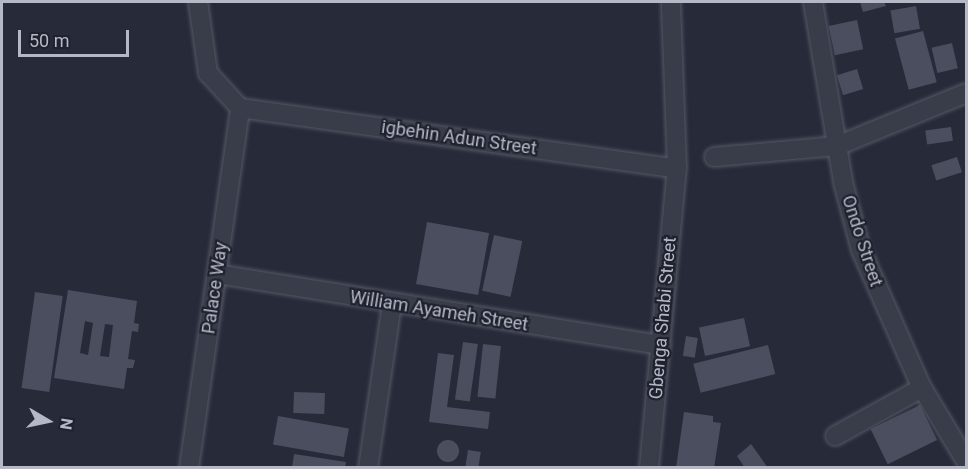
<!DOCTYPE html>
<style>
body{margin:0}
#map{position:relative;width:968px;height:469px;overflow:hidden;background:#262a39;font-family:Roboto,sans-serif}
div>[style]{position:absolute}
.building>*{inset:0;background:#4b4e5f;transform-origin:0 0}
.round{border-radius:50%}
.roads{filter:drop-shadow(0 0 2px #555864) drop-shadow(0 0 2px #555864)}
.minor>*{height:18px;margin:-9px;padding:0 9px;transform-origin:9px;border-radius:9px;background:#393d4a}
span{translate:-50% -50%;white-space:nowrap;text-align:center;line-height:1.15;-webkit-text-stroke:4.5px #1f222e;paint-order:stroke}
.street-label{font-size:18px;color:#b5b8c5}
.frame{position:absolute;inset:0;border:3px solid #b5b8c5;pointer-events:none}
.north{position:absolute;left:18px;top:391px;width:60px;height:60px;-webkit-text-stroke:4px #1f222e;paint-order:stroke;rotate:99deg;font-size:16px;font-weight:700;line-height:24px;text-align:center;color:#b5b8c5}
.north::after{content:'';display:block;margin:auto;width:21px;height:27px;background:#b5b8c5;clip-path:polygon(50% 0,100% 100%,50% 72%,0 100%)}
.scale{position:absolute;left:18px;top:30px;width:111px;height:27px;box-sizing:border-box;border:3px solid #b5b8c5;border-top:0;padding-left:8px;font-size:18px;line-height:21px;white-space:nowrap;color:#b5b8c5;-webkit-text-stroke:4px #1f222e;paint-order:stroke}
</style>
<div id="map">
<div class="building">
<i style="clip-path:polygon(860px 2px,884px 2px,886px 6px,863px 12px)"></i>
<i style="left:916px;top:6px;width:23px;height:26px;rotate:80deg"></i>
<i style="left:857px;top:20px;width:30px;height:29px;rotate:78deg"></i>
<i style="left:923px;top:31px;width:53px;height:29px;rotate:75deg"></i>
<i style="left:952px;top:43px;width:26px;height:21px;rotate:77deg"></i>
<i style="left:857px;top:69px;width:21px;height:21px;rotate:73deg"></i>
<i style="left:951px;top:127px;width:14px;height:26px;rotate:82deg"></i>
<i style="left:957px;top:157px;width:16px;height:27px;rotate:72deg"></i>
<i style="left:427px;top:222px;width:63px;height:63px;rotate:10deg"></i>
<i style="left:494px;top:235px;width:29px;height:57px;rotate:12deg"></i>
<i style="clip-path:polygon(evenodd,68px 290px,137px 301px,134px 323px,139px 324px,138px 332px,132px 331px,128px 359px,135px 360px,133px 368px,127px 368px,124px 389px,54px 378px,68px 290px,85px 321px,93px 323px,88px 355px,80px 353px,85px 321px,68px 290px,105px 324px,113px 325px,109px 357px,100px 356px,105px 324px)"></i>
<i style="left:35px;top:292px;width:28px;height:97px;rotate:8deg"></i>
<i style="left:744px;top:318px;width:29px;height:46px;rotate:78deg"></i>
<i style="left:686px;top:336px;width:12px;height:20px;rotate:9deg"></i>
<i style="left:463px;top:342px;width:15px;height:58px;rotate:8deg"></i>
<i style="left:483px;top:344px;width:18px;height:53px;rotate:6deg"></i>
<i style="left:768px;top:345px;width:30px;height:77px;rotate:76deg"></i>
<i style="clip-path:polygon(438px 353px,454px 355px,447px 407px,490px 412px,488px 429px,429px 422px)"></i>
<i style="left:294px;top:392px;width:31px;height:21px;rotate:2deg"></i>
<i style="left:920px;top:405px;width:39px;height:55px;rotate:64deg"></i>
<i style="clip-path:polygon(684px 412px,713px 416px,713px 422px,721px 423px,714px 468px,676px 468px)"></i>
<i style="left:278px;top:416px;width:72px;height:29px;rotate:10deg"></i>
<i class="round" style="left:437px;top:440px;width:22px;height:22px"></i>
<i style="clip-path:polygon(751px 444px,768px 468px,745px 468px,737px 456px)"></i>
<i style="left:468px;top:450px;width:13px;height:16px;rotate:9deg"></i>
<i style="clip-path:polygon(294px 454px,346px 462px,345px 468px,292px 468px)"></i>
</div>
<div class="roads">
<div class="minor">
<i style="left:198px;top:2px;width:72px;rotate:82deg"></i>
<i style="left:208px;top:73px;width:47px;rotate:47.6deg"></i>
<i style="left:813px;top:2px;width:182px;rotate:80.5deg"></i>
<i style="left:843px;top:182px;width:70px;rotate:75.2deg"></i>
<i style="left:861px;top:250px;width:151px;rotate:66.2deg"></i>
<i style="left:922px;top:388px;width:85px;rotate:58.9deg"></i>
<i style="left:240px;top:108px;width:441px;rotate:7.9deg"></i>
<i style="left:714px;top:157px;width:123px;rotate:-5.1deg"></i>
<i style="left:837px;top:146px;width:139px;rotate:-22.3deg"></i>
<i style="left:217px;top:274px;width:450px;rotate:9.1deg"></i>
<i style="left:835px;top:436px;width:99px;rotate:-28.9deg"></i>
<i style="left:189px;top:468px;width:364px;rotate:-81.9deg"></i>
<i style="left:368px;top:468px;width:166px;rotate:-81.7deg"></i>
<i style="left:649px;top:468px;width:300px;rotate:-84.7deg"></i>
<i style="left:677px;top:169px;width:167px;rotate:-92.1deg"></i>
</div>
</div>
<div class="street-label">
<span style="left:459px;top:138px;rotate:8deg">igbehin Adun Street</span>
<span style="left:862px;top:241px;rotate:72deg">Ondo Street</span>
<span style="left:215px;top:288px;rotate:-82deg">Palace Way</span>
<span style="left:439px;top:311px;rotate:9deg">William Ayameh Street</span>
<span style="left:663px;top:318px;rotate:-85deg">Gbenga Shabi Street</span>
</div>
<div class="frame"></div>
<div class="north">N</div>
<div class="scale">50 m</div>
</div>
